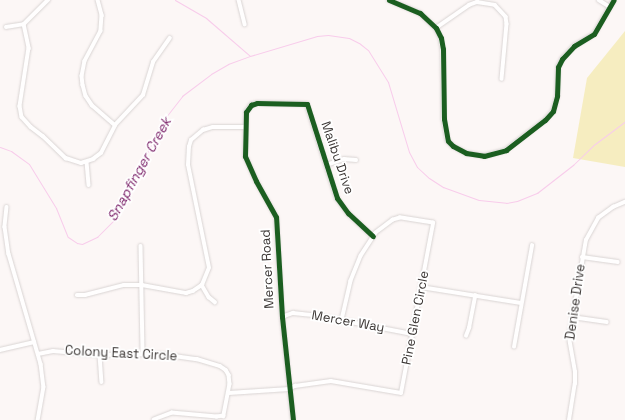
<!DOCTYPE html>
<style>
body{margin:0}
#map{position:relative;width:625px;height:420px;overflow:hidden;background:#fcf7f6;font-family:"Space Grotesk",sans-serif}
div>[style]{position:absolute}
.green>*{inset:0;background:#f6edc0}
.stream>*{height:1px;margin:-0.5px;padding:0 0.5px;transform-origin:0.5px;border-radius:0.5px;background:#f8cceb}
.roads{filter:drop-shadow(0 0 1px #d9d4d3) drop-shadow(0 0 1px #d9d4d3)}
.minor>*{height:3.5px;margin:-1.75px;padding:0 1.75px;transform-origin:1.75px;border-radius:1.75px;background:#fffefe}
.cycleway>*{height:5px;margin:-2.5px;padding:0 2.5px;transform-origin:2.5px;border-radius:2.5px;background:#1b5e20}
span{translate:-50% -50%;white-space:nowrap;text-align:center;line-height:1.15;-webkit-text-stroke:3.5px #fff;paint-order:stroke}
.street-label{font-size:13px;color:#3c3735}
.water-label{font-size:14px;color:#7d256b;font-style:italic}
</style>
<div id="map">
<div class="green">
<i style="clip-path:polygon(625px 31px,625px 167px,573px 158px,587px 78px)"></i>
</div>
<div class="stream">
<i style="left:175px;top:0;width:36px;rotate:30deg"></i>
<i style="left:206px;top:18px;width:58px;rotate:40.8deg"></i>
<i style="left:0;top:147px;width:12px;rotate:20deg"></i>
<i style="left:11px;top:151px;width:22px;rotate:36deg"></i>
<i style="left:29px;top:164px;width:52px;rotate:58.5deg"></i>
<i style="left:56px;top:208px;width:31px;rotate:68deg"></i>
<i style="left:68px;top:237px;width:11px;rotate:34deg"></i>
<i style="left:77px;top:243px;width:5px;rotate:11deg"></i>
<i style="left:82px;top:244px;width:17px;rotate:-25deg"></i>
<i style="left:97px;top:237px;width:27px;rotate:-45deg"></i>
<i style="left:116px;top:218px;width:106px;rotate:-64.4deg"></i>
<i style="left:162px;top:122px;width:33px;rotate:-52deg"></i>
<i style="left:182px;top:96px;width:36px;rotate:-37deg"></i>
<i style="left:211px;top:74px;width:20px;rotate:-30deg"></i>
<i style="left:228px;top:64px;width:23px;rotate:-20deg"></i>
<i style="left:250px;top:56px;width:70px;rotate:-16.6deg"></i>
<i style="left:317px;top:36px;width:11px;rotate:-5deg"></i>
<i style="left:328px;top:35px;width:21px;rotate:8deg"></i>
<i style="left:349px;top:38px;width:11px;rotate:27deg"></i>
<i style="left:359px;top:43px;width:11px;rotate:38deg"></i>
<i style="left:368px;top:50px;width:38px;rotate:58deg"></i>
<i style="left:388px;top:82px;width:73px;rotate:73.3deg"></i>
<i style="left:409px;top:152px;width:17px;rotate:62deg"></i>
<i style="left:417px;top:167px;width:16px;rotate:43deg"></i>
<i style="left:429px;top:178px;width:17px;rotate:33deg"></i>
<i style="left:443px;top:187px;width:38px;rotate:20deg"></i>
<i style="left:479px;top:200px;width:27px;rotate:6deg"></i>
<i style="left:506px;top:203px;width:11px;rotate:-10deg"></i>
<i style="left:517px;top:201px;width:22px;rotate:-22deg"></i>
<i style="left:537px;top:193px;width:46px;rotate:-37.9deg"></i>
<i style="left:573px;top:165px;width:30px;rotate:-44deg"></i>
<i style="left:595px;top:144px;width:38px;rotate:-37deg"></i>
</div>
<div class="roads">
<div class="minor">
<i style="left:98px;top:0;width:16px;rotate:75deg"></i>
<i style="left:102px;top:15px;width:16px;rotate:94deg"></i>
<i style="left:101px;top:31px;width:34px;rotate:118deg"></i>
<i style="left:85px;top:61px;width:15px;rotate:101deg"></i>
<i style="left:82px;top:76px;width:9px;rotate:84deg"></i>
<i style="left:83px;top:85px;width:11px;rotate:75deg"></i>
<i style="left:86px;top:96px;width:11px;rotate:56deg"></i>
<i style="left:92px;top:105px;width:30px;rotate:41deg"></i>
<i style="left:239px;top:0;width:25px;rotate:76deg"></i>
<i style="left:389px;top:0;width:34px;rotate:23deg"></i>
<i style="left:420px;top:13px;width:22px;rotate:43deg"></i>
<i style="left:436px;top:28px;width:11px;rotate:63deg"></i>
<i style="left:441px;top:38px;width:11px;rotate:80deg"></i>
<i style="left:443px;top:49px;width:70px;rotate:89.2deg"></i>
<i style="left:444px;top:119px;width:22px;rotate:80deg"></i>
<i style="left:448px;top:141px;width:7px;rotate:45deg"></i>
<i style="left:453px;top:146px;width:15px;rotate:28deg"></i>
<i style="left:466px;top:153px;width:18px;rotate:9deg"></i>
<i style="left:484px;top:156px;width:23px;rotate:-15deg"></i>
<i style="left:506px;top:150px;width:49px;rotate:-37.6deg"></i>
<i style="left:545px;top:120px;width:12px;rotate:-48deg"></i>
<i style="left:553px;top:111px;width:16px;rotate:-75deg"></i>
<i style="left:557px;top:96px;width:29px;rotate:-88deg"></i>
<i style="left:558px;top:67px;width:9px;rotate:-63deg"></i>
<i style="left:562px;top:59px;width:18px;rotate:-47deg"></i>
<i style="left:574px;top:46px;width:23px;rotate:-31deg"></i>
<i style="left:594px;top:34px;width:39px;rotate:-60deg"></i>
<i style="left:599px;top:0;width:13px;rotate:32deg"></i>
<i style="left:24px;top:24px;width:25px;rotate:78deg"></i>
<i style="left:29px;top:48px;width:59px;rotate:98.8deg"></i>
<i style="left:20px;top:106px;width:11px;rotate:80deg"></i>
<i style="left:22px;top:117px;width:13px;rotate:48deg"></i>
<i style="left:31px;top:127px;width:15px;rotate:37deg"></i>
<i style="left:43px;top:136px;width:32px;rotate:44deg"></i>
<i style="left:66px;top:158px;width:16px;rotate:18deg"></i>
<i style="left:81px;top:163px;width:13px;rotate:-18deg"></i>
<i style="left:93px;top:159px;width:10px;rotate:-37deg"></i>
<i style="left:101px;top:153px;width:31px;rotate:-63deg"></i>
<i style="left:115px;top:125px;width:41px;rotate:-47deg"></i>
<i style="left:143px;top:95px;width:34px;rotate:-73deg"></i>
<i style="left:153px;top:62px;width:29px;rotate:-55deg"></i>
<i style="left:6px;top:27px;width:18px;rotate:-9deg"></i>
<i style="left:24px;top:24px;width:34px;rotate:-45deg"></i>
<i style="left:436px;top:28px;width:40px;rotate:-34.9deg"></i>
<i style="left:469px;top:5px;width:9px;rotate:-21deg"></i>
<i style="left:477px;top:2px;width:18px;rotate:9deg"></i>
<i style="left:495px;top:5px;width:16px;rotate:47deg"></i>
<i style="left:506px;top:17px;width:7px;rotate:82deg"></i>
<i style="left:507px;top:24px;width:55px;rotate:95.2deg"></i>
<i style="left:87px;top:162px;width:23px;rotate:85deg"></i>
<i style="left:326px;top:165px;width:19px;rotate:-18deg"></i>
<i style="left:344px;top:159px;width:12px;rotate:5deg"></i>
<i style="left:7px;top:207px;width:20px;rotate:96deg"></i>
<i style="left:5px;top:227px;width:27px;rotate:82deg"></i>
<i style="left:9px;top:254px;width:115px;rotate:73.8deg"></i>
<i style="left:41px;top:364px;width:23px;rotate:83deg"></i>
<i style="left:44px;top:387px;width:34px;rotate:100deg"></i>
<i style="left:141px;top:246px;width:108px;rotate:88.9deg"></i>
<i style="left:582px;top:257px;width:36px;rotate:8deg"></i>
<i style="left:202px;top:285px;width:14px;rotate:60deg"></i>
<i style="left:209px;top:297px;width:8px;rotate:40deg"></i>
<i style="left:421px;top:287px;width:101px;rotate:9.1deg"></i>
<i style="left:77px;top:295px;width:8px"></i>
<i style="left:85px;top:295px;width:40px;rotate:-14.4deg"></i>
<i style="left:124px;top:285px;width:18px"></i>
<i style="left:142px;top:285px;width:45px;rotate:10.3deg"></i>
<i style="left:186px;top:293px;width:7px;rotate:-16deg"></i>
<i style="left:193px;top:291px;width:11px;rotate:-34deg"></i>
<i style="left:202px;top:285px;width:18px;rotate:-68deg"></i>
<i style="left:209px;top:268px;width:105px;rotate:-101.5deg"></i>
<i style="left:188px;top:165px;width:18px;rotate:-87deg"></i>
<i style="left:189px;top:147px;width:7px;rotate:-74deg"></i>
<i style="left:191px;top:140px;width:16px;rotate:-40deg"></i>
<i style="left:203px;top:130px;width:10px;rotate:-17deg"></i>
<i style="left:213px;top:127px;width:32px"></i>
<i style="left:282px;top:317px;width:12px;rotate:-20deg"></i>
<i style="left:293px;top:313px;width:27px;rotate:6deg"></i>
<i style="left:320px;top:316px;width:95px;rotate:11deg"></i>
<i style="left:572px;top:317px;width:35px;rotate:8deg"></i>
<i style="left:466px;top:336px;width:9px;rotate:-69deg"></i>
<i style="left:469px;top:328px;width:33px;rotate:-79deg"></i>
<i style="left:514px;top:347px;width:103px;rotate:-79.9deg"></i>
<i style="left:0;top:350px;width:35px;rotate:-13deg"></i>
<i style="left:38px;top:354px;width:15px;rotate:-11deg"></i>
<i style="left:53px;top:351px;width:47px;rotate:4.9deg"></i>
<i style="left:100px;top:355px;width:60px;rotate:-1deg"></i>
<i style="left:160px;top:354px;width:37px;rotate:8deg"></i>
<i style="left:197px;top:359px;width:24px;rotate:17deg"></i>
<i style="left:220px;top:366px;width:7px;rotate:34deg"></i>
<i style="left:226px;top:370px;width:6px;rotate:59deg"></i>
<i style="left:229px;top:375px;width:9px;rotate:84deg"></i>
<i style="left:230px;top:384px;width:33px;rotate:101deg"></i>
<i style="left:224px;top:416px;width:7px;rotate:172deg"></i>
<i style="left:217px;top:417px;width:45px;rotate:-174.9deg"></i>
<i style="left:172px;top:413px;width:19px;rotate:159deg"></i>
<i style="left:100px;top:355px;width:27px;rotate:86deg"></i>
<i style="left:229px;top:393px;width:60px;rotate:-3.8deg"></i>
<i style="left:289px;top:389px;width:7px;rotate:-27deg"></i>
<i style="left:295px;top:386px;width:36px;rotate:-8deg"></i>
<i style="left:331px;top:381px;width:71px;rotate:9.7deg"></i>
<i style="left:401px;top:393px;width:173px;rotate:-79.3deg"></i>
<i style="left:433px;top:223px;width:33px;rotate:-171deg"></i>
<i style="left:400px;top:218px;width:7px;rotate:164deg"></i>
<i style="left:393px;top:220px;width:21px;rotate:143deg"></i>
<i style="left:376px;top:233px;width:27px;rotate:123deg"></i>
<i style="left:361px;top:256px;width:27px;rotate:112deg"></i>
<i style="left:351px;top:281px;width:39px;rotate:103deg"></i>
<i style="left:293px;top:420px;width:104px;rotate:-96.1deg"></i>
<i style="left:282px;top:317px;width:100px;rotate:-93.4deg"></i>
<i style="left:276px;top:217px;width:41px;rotate:-119.1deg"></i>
<i style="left:256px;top:181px;width:27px;rotate:-114deg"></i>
<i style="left:245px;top:156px;width:44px;rotate:-88.7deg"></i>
<i style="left:246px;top:112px;width:9px;rotate:-54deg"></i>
<i style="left:251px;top:105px;width:6px;rotate:-18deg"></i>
<i style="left:257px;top:103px;width:50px;rotate:1.1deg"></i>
<i style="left:307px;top:104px;width:99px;rotate:72.3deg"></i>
<i style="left:337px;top:198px;width:19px;rotate:54deg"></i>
<i style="left:348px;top:213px;width:34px;rotate:43deg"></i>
<i style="left:569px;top:420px;width:36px;rotate:-81deg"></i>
<i style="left:575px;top:384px;width:12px;rotate:-90deg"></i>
<i style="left:575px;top:372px;width:35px;rotate:-100deg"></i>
<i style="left:569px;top:338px;width:99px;rotate:-80.2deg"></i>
<i style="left:586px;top:240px;width:25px;rotate:-61deg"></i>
<i style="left:598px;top:218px;width:19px;rotate:-36deg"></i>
<i style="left:613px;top:207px;width:13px;rotate:-23deg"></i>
</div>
</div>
<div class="cycleway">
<i style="left:389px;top:0;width:34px;rotate:23deg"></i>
<i style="left:420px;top:13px;width:22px;rotate:43deg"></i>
<i style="left:436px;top:28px;width:11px;rotate:63deg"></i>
<i style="left:441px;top:38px;width:11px;rotate:80deg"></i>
<i style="left:443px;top:49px;width:70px;rotate:89.2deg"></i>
<i style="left:444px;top:119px;width:22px;rotate:80deg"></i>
<i style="left:448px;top:141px;width:7px;rotate:45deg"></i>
<i style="left:453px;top:146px;width:15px;rotate:28deg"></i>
<i style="left:466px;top:153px;width:18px;rotate:9deg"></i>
<i style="left:484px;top:156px;width:23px;rotate:-15deg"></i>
<i style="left:506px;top:150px;width:49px;rotate:-37.6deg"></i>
<i style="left:545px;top:120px;width:12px;rotate:-48deg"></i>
<i style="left:553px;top:111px;width:16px;rotate:-75deg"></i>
<i style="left:557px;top:96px;width:29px;rotate:-88deg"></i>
<i style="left:558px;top:67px;width:9px;rotate:-63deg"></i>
<i style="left:562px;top:59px;width:18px;rotate:-47deg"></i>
<i style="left:574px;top:46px;width:23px;rotate:-31deg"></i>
<i style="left:594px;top:34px;width:39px;rotate:-60deg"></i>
<i style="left:293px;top:420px;width:104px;rotate:-96.1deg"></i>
<i style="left:282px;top:317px;width:100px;rotate:-93.4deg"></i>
<i style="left:276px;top:217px;width:41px;rotate:-119.1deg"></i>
<i style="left:256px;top:181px;width:27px;rotate:-114deg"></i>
<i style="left:245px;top:156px;width:44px;rotate:-88.7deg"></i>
<i style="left:246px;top:112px;width:9px;rotate:-54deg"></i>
<i style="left:251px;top:105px;width:6px;rotate:-18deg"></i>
<i style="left:257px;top:103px;width:50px;rotate:1.1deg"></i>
<i style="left:307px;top:104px;width:99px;rotate:72.3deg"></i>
<i style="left:337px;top:198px;width:19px;rotate:54deg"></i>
<i style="left:348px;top:213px;width:34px;rotate:43deg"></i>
</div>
<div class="street-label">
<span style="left:337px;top:158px;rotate:71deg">Malibu Drive</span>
<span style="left:268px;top:269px;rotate:-93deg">Mercer Road</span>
<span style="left:576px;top:302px;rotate:-82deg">Denise Drive</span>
<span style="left:416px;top:318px;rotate:-79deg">Pine Glen Circle</span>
<span style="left:348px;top:322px;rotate:10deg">Mercer Way</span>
<span style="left:121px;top:354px;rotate:3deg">Colony East Circle</span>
</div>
<div class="water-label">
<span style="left:139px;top:169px;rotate:-61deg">Snapfinger Creek</span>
</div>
</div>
